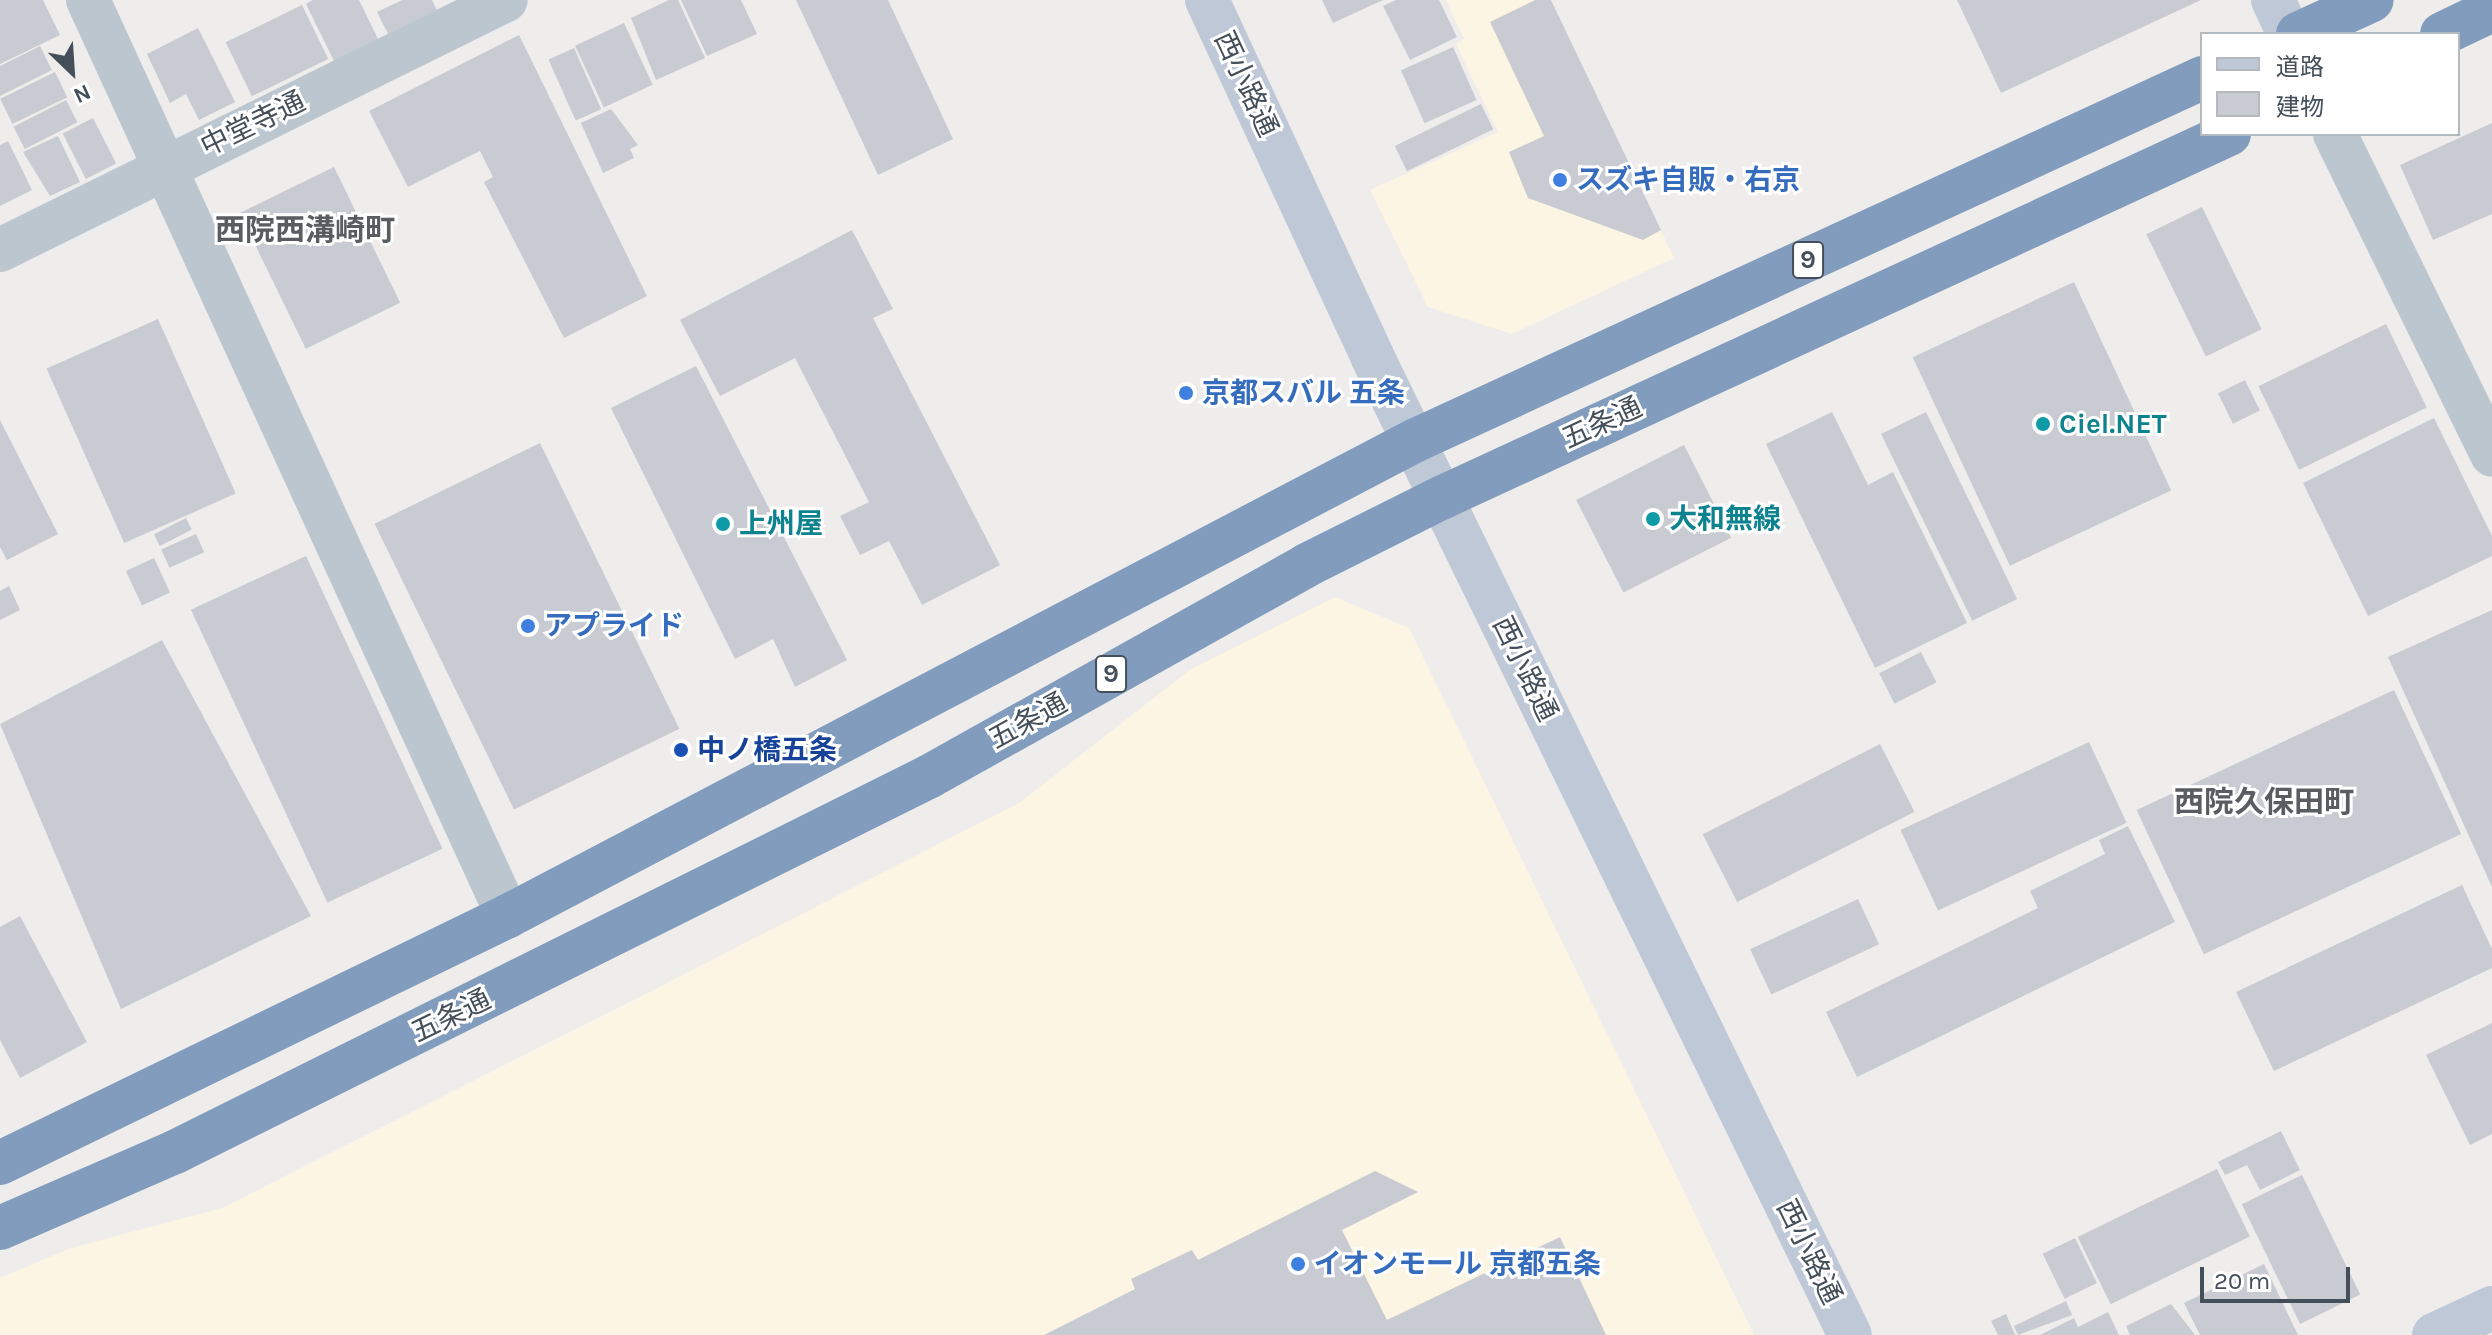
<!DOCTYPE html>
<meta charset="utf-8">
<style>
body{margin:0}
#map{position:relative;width:2492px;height:1335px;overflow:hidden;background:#efecec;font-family:Karla,"Noto Sans JP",sans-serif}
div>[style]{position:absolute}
.commercial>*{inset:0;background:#fcf5e3}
.building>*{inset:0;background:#c8cbd1;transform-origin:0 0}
.street>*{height:44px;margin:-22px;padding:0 22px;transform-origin:22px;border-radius:22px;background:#bcc6cf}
.secondary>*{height:44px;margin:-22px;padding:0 22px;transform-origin:22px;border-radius:22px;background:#bec8d6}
.highway>*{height:44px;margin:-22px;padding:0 22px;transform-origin:22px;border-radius:22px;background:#829cbd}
.dots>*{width:22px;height:22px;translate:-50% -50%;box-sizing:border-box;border:4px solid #fff;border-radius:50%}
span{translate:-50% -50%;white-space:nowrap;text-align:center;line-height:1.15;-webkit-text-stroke:6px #fff;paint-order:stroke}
.shield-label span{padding:2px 6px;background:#fff;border:2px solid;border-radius:6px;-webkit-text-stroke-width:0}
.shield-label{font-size:26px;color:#444f5a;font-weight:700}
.street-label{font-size:28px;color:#444f5a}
.shop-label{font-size:28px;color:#366cbe;font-weight:700}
.left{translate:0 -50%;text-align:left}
.culture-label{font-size:28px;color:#0d838f;font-weight:700}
.transit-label{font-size:28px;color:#164399;font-weight:700}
.neighbourhood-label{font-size:30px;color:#595c61;font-weight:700}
.legend{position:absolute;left:2200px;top:32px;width:260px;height:104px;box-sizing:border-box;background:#fff;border:2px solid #b4b9bd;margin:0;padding:10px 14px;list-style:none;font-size:24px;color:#444f5a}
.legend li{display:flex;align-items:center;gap:16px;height:40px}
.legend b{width:40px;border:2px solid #b4b9bd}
.north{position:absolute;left:32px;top:32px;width:80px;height:80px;-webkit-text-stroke:6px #fff;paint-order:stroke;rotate:155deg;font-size:22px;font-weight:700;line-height:32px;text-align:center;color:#444f5a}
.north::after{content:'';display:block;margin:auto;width:28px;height:36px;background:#444f5a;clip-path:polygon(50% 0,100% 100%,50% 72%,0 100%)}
.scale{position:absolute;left:2200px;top:1267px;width:150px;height:36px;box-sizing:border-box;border:4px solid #444f5a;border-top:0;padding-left:10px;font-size:24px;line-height:28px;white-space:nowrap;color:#444f5a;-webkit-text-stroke:6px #fff;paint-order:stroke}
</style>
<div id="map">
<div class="commercial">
<i style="clip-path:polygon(1446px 0,1551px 0,1674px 258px,1512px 334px,1428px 307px,1370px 190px,1498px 132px,1456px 44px,1464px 39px)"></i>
<i style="clip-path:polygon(1335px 597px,1409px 628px,1754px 1335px,0 1335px,0 1278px,71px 1248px,222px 1208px,659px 987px,1019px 803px,1191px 669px)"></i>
</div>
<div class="building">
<i style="clip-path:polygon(0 0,43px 0,60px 35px,0 64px)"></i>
<i style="clip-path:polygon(313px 0,359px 0,379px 41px,335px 63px,306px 4px)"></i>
<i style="clip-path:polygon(402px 0,432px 0,437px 10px,388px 34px,377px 12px)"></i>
<i style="clip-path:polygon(669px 0,678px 0,705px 58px,656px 80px,631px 18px)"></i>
<i style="clip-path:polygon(681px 0,741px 0,757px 34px,707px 56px)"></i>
<i style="clip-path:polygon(796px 0,888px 0,953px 139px,878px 175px)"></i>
<i style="clip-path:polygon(1322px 0,1383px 0,1333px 23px)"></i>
<i style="clip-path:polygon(1396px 0,1439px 0,1457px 37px,1410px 60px,1383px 6px)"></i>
<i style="clip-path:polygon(1535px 0,1551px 0,1661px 230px,1643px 240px,1528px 198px,1509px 152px,1544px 136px,1490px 22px)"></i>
<i style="clip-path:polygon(1957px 0,2201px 0,2001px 93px)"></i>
<i style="left:302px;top:5px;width:60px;height:85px;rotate:64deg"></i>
<i style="left:624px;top:23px;width:68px;height:54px;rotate:65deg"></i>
<i style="clip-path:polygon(198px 28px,235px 102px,199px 120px,186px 94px,170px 103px,147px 54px)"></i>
<i style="clip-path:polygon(519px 35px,647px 296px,564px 338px,484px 182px,493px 177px,480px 151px,408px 187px,369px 111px)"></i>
<i style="clip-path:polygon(40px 46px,52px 70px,0 96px,0 66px)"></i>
<i style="left:1453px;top:47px;width:58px;height:57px;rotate:66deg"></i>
<i style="left:574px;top:48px;width:67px;height:28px;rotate:66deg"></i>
<i style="left:55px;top:72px;width:28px;height:61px;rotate:64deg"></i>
<i style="left:66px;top:100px;width:25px;height:59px;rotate:63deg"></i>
<i style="left:1481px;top:104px;width:28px;height:96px;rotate:64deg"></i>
<i style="clip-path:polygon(611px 109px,638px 145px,630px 149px,634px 158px,603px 173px,581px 123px)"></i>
<i style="left:93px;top:118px;width:51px;height:34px;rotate:63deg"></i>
<i style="clip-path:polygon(2492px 123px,2492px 214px,2433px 240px,2400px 165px)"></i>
<i style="clip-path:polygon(58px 136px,80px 182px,50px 196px,23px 152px)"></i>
<i style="clip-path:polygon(8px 141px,32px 190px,0 206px,0 145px)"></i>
<i style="left:334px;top:167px;width:151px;height:105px;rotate:64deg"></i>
<i style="left:2202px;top:207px;width:136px;height:62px;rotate:64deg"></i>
<i style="clip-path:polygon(852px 230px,893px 309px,873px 318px,1000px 565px,922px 605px,889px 541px,860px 555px,840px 516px,869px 502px,795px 358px,720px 396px,680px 320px)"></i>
<i style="left:2074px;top:282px;width:230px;height:178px;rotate:65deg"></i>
<i style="left:158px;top:319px;width:191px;height:122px;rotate:66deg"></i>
<i style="left:2386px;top:324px;width:93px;height:142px;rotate:64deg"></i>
<i style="clip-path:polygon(696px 366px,847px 660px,795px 687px,773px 639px,735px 659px,611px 408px)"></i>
<i style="left:2245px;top:380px;width:34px;height:30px;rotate:64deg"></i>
<i style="clip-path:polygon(1832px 412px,1868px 485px,1893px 472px,1967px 623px,1875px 668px,1766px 444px)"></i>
<i style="left:1926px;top:412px;width:208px;height:50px;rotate:64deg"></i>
<i style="clip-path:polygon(2434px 418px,2492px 536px,2492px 556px,2368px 616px,2303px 483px)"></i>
<i style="clip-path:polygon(0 420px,58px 534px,7px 560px,0 547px)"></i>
<i style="left:540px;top:443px;width:318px;height:184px;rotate:64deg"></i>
<i style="left:1684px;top:445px;width:104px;height:121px;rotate:63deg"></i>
<i style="left:186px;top:518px;width:13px;height:36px;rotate:63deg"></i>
<i style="left:196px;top:534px;width:20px;height:38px;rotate:66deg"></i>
<i style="left:306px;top:556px;width:323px;height:127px;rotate:65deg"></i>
<i style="left:154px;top:558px;width:38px;height:31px;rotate:65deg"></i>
<i style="clip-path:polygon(9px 586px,20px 610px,0 620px,0 591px)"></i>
<i style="clip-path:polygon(2492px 610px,2492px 887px,2388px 657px)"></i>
<i style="clip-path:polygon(162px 640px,311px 916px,121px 1009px,0 724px)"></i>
<i style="left:1921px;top:652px;width:34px;height:47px;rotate:63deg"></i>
<i style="left:2394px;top:690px;width:159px;height:284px;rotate:65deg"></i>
<i style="left:2089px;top:742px;width:89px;height:208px;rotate:65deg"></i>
<i style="left:1880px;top:744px;width:76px;height:199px;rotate:63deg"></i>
<i style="clip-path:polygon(2128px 826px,2175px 922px,1857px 1077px,1826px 1012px,2038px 908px,2030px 891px,2105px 854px,2099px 840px)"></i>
<i style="clip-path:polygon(2462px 885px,2492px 949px,2492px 968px,2274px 1071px,2236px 992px)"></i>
<i style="left:1858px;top:899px;width:50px;height:119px;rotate:65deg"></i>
<i style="clip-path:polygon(20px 916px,87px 1042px,20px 1078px,0 1040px,0 927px)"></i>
<i style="clip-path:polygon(2492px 1023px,2492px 1134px,2470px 1145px,2426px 1055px)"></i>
<i style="clip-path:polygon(2281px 1131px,2300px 1170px,2260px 1190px,2247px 1165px,2225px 1175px,2218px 1162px)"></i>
<i style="left:2217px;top:1169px;width:75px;height:155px;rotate:64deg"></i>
<i style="clip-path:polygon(1375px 1171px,1418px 1192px,1342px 1230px,1387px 1320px,1560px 1237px,1606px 1335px,1044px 1335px,1135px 1289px,1131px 1279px,1192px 1250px,1198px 1260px)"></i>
<i style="left:2302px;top:1175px;width:133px;height:67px;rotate:64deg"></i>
<i style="left:2075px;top:1238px;width:50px;height:36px;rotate:64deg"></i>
<i style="clip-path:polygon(2264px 1264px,2298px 1335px,2200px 1335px,2184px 1303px)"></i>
<i style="clip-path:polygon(2066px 1301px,2072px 1315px,2018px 1335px,2014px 1326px)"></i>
<i style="clip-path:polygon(2171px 1304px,2195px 1335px,2130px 1335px,2126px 1326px)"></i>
<i style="clip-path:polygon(2108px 1312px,2119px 1335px,2040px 1335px,2074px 1318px,2078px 1327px)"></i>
<i style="clip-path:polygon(2006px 1314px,2015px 1335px,1998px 1335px,1991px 1321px)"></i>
</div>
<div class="street">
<i style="left:88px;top:0;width:1008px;rotate:65.37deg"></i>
<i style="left:2335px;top:134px;width:357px;rotate:63.9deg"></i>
<i style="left:0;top:250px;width:564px;rotate:-26.29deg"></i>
</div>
<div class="secondary">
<i style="left:1207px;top:0;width:392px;rotate:65.1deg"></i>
<i style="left:1372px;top:356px;width:1089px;rotate:63.98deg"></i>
<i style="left:2273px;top:0;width:38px;rotate:65deg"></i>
<i style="left:2434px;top:1335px;width:64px;rotate:-25deg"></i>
</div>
<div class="highway">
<i style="left:2298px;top:34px;width:81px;rotate:-24.7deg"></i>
<i style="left:2442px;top:34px;width:55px;rotate:-25.6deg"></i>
<i style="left:0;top:1163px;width:565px;rotate:-25.93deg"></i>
<i style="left:508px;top:916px;width:1023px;rotate:-27.67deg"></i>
<i style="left:1414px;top:441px;width:868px;rotate:-24.73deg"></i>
<i style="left:0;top:1228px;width:191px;rotate:-23.5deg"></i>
<i style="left:175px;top:1152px;width:843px;rotate:-26.47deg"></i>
<i style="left:930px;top:776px;width:432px;rotate:-29.2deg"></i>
<i style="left:1307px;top:565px;width:150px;rotate:-26.6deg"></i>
<i style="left:1441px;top:498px;width:868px;rotate:-24.79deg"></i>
</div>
<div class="dots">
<i style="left:1560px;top:180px;background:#3f7fe0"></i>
<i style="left:1186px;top:393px;background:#3f7fe0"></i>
<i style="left:2043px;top:424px;background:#0f9aa8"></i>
<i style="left:1653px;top:519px;background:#0f9aa8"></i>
<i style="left:723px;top:524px;background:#0f9aa8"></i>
<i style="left:528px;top:626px;background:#3f7fe0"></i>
<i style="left:681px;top:750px;background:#1a4fb4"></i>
<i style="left:1298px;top:1264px;background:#3f7fe0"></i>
</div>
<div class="shield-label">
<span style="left:1808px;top:260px">9</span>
<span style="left:1111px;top:674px">9</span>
</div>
<div class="street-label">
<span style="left:1246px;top:84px;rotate:65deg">西小路通</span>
<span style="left:253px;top:124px;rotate:-26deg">中堂寺通</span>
<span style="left:1602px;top:423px;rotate:-25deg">五条通</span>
<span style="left:1525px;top:669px;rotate:64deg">西小路通</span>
<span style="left:1028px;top:721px;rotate:-29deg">五条通</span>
<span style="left:451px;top:1016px;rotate:-26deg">五条通</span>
<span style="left:1809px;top:1252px;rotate:64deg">西小路通</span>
</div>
<div class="shop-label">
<span class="left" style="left:1576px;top:180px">スズキ自販・右京</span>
<span class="left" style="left:1202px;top:393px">京都スバル 五条</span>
<span class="left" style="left:544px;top:626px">アプライド</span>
<span class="left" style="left:1314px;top:1264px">イオンモール 京都五条</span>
</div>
<div class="culture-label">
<span class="left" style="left:2059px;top:424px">Ciel.NET</span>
<span class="left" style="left:1669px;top:519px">大和無線</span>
<span class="left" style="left:739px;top:524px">上州屋</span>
</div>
<div class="transit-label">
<span class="left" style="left:697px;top:750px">中ノ橋五条</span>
</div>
<div class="neighbourhood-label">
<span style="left:305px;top:230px">西院西溝崎町</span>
<span style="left:2264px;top:802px">西院久保田町</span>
</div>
<ul class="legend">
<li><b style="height:10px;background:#bec8d6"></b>道路</li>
<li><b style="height:22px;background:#c8cbd1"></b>建物</li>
</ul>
<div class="north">N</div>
<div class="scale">20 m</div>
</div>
